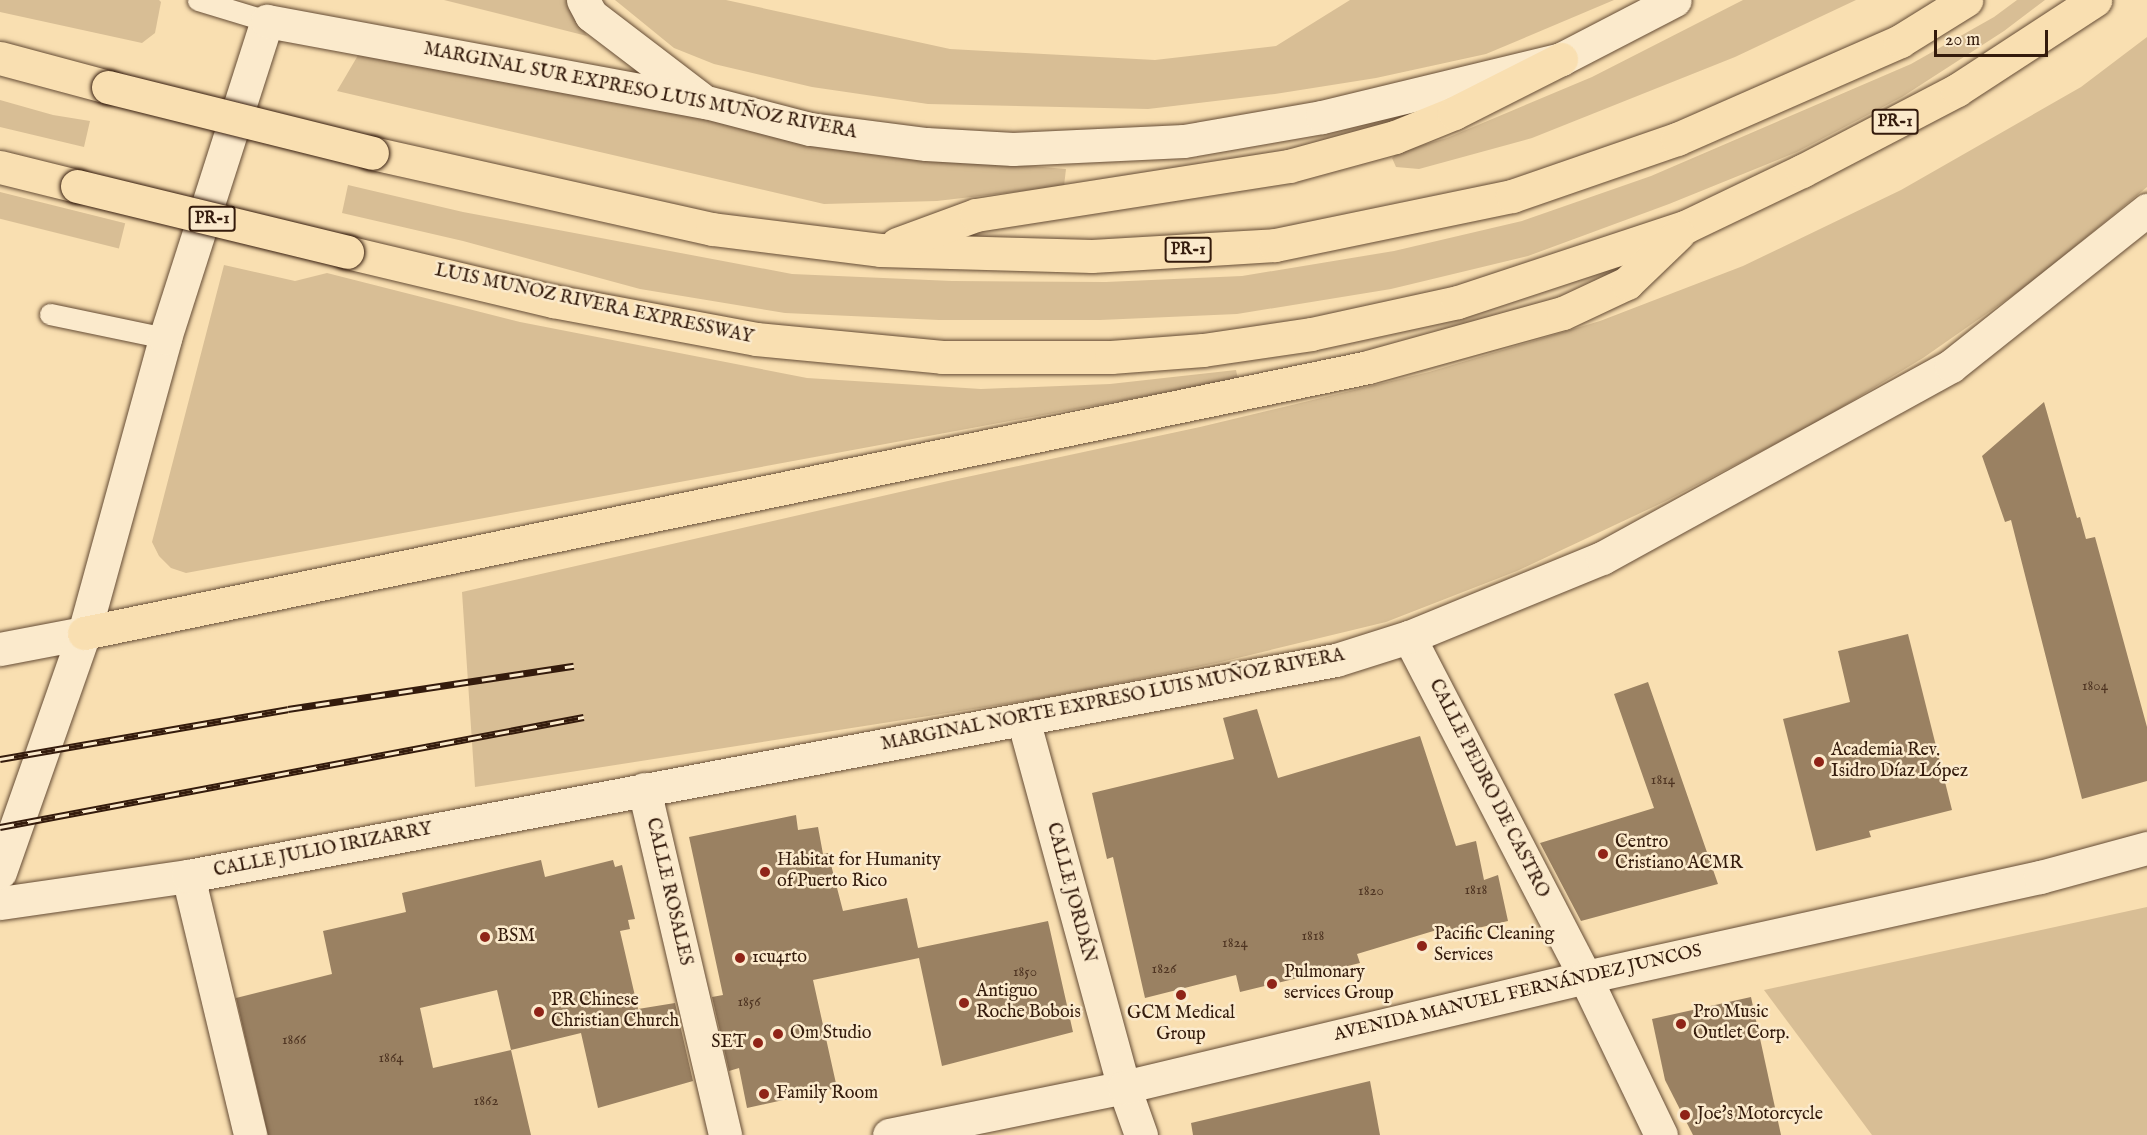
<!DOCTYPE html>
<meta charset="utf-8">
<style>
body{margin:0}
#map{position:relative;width:2147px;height:1135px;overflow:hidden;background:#f9dfb1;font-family:"IM FELL English",serif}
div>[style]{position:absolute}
.green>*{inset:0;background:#d8be95;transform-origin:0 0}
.building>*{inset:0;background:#9a8162}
.roads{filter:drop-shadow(0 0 2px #654c35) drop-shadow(0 0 2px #654c35)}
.service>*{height:21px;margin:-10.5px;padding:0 10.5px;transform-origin:10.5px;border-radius:10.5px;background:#fbeacc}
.minor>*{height:33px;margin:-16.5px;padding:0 16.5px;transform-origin:16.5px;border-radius:16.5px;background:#fbeacc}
.tertiary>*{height:33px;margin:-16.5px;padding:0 16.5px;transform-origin:16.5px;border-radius:16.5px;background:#fbeacc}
.secondary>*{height:33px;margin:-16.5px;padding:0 16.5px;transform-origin:16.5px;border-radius:16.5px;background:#fbeacc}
.motorway>*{height:33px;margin:-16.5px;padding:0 16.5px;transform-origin:16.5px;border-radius:16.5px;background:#f9dfb1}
.rail>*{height:7px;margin-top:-3.5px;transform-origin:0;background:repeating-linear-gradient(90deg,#fbeacc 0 14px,#341b0c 0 28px);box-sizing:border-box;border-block:2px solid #341b0c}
.bridges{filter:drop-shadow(0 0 2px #341b0c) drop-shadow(0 0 2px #341b0c)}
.motorway-bridge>*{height:33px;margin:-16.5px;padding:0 16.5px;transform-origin:16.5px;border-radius:16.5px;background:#f9dfb1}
.dots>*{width:16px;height:16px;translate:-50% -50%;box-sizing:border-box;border:3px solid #fbeacc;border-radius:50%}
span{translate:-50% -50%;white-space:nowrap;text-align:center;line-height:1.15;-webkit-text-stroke:5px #fbeacc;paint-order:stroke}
.number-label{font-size:15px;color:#4e3422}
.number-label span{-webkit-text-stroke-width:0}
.shield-label span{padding:2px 4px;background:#fbeacc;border:2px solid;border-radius:4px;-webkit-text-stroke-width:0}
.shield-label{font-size:16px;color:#341b0c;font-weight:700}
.street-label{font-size:18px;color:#341b0c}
.poi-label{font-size:18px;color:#341b0c}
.left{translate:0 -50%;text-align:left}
.right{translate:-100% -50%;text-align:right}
.scale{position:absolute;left:1934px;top:30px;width:114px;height:27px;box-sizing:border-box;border:3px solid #341b0c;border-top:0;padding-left:8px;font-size:18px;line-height:21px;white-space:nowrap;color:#341b0c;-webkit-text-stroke:4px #fbeacc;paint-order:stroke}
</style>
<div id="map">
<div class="green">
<i style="clip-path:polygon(0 0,159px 0,161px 2px,155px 33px,142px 43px,0 12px)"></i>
<i style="clip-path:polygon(444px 0,566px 0,587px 36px)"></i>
<i style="clip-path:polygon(615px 0,726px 0,950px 49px,1155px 60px,1276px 46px,1350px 0,1614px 0,1486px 54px,1376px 78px,1275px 94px,1148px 109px,928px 104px,812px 87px,714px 64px,674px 48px)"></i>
<i style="clip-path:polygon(1743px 0,1856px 0,1735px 57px,1532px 138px,1419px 169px,1396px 167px,1392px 158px,1398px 152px,1447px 138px,1592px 77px)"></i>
<i style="clip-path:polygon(2017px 0,2045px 0,2004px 31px,1902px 97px,1797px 152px,1669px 204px,1528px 256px,1391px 289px,1237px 314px,1100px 320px,939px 320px,785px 313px,640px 289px,463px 241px,342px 213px,348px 185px,463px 212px,792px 274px,952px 281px,1106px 282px,1242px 276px,1394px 251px,1522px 221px,1651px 176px,1911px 64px,1994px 17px)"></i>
<i style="clip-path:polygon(2147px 37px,2147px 187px,2032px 282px,1923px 358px,1819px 421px,1666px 501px,1517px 571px,1386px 622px,1221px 662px,1056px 696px,475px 787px,462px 592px,948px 481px,1200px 427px,1429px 372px,1600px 321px,1743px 266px,1901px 190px,2081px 87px)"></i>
<i style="clip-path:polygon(367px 40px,834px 149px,1066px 169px,1064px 186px,937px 201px,824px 204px,337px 91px)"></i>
<i style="clip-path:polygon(0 100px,53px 115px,90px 121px,84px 147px,0 127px)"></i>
<i style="left:0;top:192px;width:129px;height:26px;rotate:14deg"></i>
<i style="clip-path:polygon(224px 265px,295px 281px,327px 273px,520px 322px,807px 378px,981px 389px,1110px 384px,1236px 370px,1238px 379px,186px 573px,171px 568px,159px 556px,152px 542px)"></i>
<i style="clip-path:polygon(2147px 907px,2147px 1135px,1872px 1135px,1764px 990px)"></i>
</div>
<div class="building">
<i style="clip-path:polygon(2044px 402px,2077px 518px,2080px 517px,2086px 539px,2095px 537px,2147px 727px,2147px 781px,2082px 799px,2011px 520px,2005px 522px,1982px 456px)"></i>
<i style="clip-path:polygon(1908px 634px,1952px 810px,1869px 831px,1871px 837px,1816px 851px,1783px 719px,1850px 702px,1838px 651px)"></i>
<i style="clip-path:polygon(1648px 682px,1718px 884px,1581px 921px,1540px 843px,1654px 808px,1614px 694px)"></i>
<i style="clip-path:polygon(1257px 709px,1278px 778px,1420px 736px,1456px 846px,1476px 841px,1484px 880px,1498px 875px,1508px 921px,1452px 934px,1450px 926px,1357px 954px,1360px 963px,1240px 992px,1236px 975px,1145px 998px,1113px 857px,1107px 859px,1092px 793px,1234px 759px,1223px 718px)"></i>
<i style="clip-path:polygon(796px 815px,798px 830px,818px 827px,823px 854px,828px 853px,843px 911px,907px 898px,918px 948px,1048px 921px,1073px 1032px,942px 1066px,919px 958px,813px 980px,837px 1088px,747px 1108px,739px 1068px,729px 1071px,712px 997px,723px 995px,689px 837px)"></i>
<i style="clip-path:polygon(evenodd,541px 860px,545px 877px,613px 860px,615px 867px,622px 865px,635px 919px,628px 920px,630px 929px,620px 931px,638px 1009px,675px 1003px,693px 1081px,598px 1108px,581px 1033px,511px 1050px,531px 1135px,268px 1135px,236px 998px,332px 974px,323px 931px,406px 912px,402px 893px,541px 860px,497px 990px,511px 1050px,433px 1068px,420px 1008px,497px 990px)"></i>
<i style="clip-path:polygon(1751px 997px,1781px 1135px,1693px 1135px,1665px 1080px,1652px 1019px)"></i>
<i style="clip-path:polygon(1370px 1081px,1380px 1135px,1193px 1135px,1191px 1123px)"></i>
</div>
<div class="roads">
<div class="service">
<i style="left:198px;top:0;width:72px;rotate:16.9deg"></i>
<i style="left:50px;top:314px;width:117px;rotate:11.8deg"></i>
</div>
<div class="minor">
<i style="left:1409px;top:637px;width:383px;rotate:62.6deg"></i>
<i style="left:1585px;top:977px;width:175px;rotate:64.3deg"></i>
<i style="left:0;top:649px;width:86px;rotate:-10.8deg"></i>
<i style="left:1023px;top:719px;width:382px;rotate:74.7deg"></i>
<i style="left:1124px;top:1087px;width:51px;rotate:70.5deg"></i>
<i style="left:644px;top:789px;width:355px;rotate:76.8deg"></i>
<i style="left:188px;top:876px;width:266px;rotate:76.5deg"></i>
<i style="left:0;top:903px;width:190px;rotate:-8.2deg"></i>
<i style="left:188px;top:876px;width:1168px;rotate:-10.66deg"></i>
<i style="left:1336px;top:660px;width:77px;rotate:-17.5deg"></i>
<i style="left:1409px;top:637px;width:209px;rotate:-22.3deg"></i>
<i style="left:1602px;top:558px;width:398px;rotate:-28.8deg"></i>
<i style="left:1951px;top:366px;width:251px;rotate:-38.5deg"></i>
</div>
<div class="tertiary">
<i style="left:583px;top:0;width:17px;rotate:62deg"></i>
<i style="left:591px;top:15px;width:137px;rotate:37.3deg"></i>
<i style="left:0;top:872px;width:253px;rotate:-70.6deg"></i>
<i style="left:84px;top:633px;width:306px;rotate:-74.6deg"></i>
<i style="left:165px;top:338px;width:333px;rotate:-72.2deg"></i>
<i style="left:267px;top:21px;width:446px;rotate:10.5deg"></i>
<i style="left:706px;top:102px;width:107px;rotate:14.6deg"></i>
<i style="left:810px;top:129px;width:117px;rotate:7.4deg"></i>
<i style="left:926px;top:144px;width:87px;rotate:3.3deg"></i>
<i style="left:1013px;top:149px;width:171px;rotate:-2.7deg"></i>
<i style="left:1184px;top:141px;width:140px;rotate:-9.9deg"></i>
<i style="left:1322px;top:117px;width:246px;rotate:-13.6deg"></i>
<i style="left:1561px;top:59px;width:128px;rotate:-27.4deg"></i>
</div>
<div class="secondary">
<i style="left:889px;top:1135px;width:240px;rotate:-11.5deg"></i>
<i style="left:1124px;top:1087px;width:474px;rotate:-13.4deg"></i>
<i style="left:1585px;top:977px;width:466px;rotate:-12.4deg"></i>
<i style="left:2040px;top:877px;width:111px;rotate:-15.2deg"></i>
</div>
<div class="motorway">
<i style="left:0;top:58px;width:112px;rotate:15deg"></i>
<i style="left:372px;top:153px;width:348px;rotate:12.6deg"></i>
<i style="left:712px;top:229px;width:169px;rotate:7.1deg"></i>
<i style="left:880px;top:250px;width:212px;rotate:1.6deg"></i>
<i style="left:1092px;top:256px;width:183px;rotate:-3.4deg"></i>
<i style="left:1275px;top:245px;width:242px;rotate:-11.7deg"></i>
<i style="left:1512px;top:196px;width:175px;rotate:-19.1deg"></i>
<i style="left:1677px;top:139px;width:244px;rotate:-23.7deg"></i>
<i style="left:1900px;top:41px;width:78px;rotate:-31.8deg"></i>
<i style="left:0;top:167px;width:79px;rotate:13.9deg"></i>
<i style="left:897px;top:244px;width:84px;rotate:-20.2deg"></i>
<i style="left:976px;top:215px;width:317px;rotate:-8.9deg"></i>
<i style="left:1289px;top:166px;width:110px;rotate:-15.3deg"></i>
<i style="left:1395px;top:137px;width:64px;rotate:-22.1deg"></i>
<i style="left:1454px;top:113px;width:120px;rotate:-26.8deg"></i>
<i style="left:347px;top:252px;width:212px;rotate:13.4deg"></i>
<i style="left:553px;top:301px;width:207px;rotate:10.6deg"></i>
<i style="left:756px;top:339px;width:187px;rotate:5.5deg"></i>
<i style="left:942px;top:357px;width:169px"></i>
<i style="left:1111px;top:357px;width:92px;rotate:-4.4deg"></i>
<i style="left:1203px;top:350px;width:109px;rotate:-8.4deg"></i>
<i style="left:1311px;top:334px;width:150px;rotate:-12.3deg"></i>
<i style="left:1458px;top:302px;width:239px;rotate:-18.3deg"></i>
<i style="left:1685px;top:227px;width:130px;rotate:-25.6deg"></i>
<i style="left:1802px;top:171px;width:175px;rotate:-27.6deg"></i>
<i style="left:1957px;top:90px;width:165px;rotate:-33.1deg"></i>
<i style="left:84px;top:633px;width:1311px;rotate:-11.7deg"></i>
<i style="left:1368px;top:367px;width:202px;rotate:-15.5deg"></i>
<i style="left:1563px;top:313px;width:71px;rotate:-25.1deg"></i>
<i style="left:1627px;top:283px;width:71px;rotate:-43.9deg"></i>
</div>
</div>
<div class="rail">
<i style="left:0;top:759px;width:292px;rotate:-9.8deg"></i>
<i style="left:288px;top:709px;width:289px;rotate:-8.6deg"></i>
<i style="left:0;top:827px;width:594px;rotate:-10.67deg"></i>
</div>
<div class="bridges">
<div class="motorway-bridge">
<i style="left:108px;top:87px;width:272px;rotate:14deg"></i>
<i style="left:77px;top:186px;width:278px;rotate:13.7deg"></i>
</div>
</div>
<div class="dots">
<i style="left:1819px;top:762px;background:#8f2418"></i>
<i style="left:1603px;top:854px;background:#8f2418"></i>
<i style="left:765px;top:872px;background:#8f2418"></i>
<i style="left:485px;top:937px;background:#8f2418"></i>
<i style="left:1422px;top:946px;background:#8f2418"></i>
<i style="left:740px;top:958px;background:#8f2418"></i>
<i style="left:1272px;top:984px;background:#8f2418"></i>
<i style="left:1181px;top:995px;background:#8f2418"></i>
<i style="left:964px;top:1003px;background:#8f2418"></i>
<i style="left:539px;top:1012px;background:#8f2418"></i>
<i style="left:1681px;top:1024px;background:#8f2418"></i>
<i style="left:778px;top:1034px;background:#8f2418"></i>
<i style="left:758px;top:1043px;background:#8f2418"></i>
<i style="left:764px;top:1094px;background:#8f2418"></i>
<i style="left:1685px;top:1115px;background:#8f2418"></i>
</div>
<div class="number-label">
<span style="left:2095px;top:686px">1804</span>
<span style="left:1663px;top:780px">1814</span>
<span style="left:1476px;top:890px">1818</span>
<span style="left:1371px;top:891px">1820</span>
<span style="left:1313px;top:936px">1818</span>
<span style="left:1235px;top:943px">1824</span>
<span style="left:1164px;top:969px">1826</span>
<span style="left:1025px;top:972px">1850</span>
<span style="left:749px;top:1002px">1856</span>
<span style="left:294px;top:1040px">1866</span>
<span style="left:391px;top:1058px">1864</span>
<span style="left:486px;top:1101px">1862</span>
</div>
<div class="shield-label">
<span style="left:1895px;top:122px">PR-1</span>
<span style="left:212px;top:219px">PR-1</span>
<span style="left:1188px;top:250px">PR-1</span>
</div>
<div class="street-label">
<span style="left:640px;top:92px;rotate:11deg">MARGINAL SUR EXPRESO LUIS MUÑOZ RIVERA</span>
<span style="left:594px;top:305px;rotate:12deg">LUIS MUNOZ RIVERA EXPRESSWAY</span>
<span style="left:1113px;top:701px;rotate:-11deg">MARGINAL NORTE EXPRESO LUIS MUÑOZ RIVERA</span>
<span style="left:1488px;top:789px;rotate:63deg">CALLE PEDRO DE CASTRO</span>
<span style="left:323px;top:851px;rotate:-11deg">CALLE JULIO IRIZARRY</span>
<span style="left:668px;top:892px;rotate:77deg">CALLE ROSALES</span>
<span style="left:1070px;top:893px;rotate:75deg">CALLE JORDÁN</span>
<span style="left:1518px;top:994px;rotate:-13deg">AVENIDA MANUEL FERNÁNDEZ JUNCOS</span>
</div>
<div class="poi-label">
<span class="left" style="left:1831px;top:762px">Academia Rev.<br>Isidro Díaz López</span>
<span class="left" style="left:1615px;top:854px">Centro<br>Cristiano ACMR</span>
<span class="left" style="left:777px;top:872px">Habitat for Humanity<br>of Puerto Rico</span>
<span class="left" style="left:1434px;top:946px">Pacific Cleaning<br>Services</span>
<span class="left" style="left:497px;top:937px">BSM</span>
<span class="left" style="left:752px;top:958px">1cu4rto</span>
<span class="left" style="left:1284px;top:984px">Pulmonary<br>services Group</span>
<span class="left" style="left:976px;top:1003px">Antiguo<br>Roche Bobois</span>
<span class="left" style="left:551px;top:1012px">PR Chinese<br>Christian Church</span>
<span class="left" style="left:1693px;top:1024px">Pro Music<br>Outlet Corp.</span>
<span style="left:1181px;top:1025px">GCM Medical<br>Group</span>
<span class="left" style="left:790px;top:1034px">Om Studio</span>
<span class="right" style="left:746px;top:1043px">SET</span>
<span class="left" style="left:776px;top:1094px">Family Room</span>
<span class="left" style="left:1697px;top:1115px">Joe's Motorcycle</span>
</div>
<div class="scale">20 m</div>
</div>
